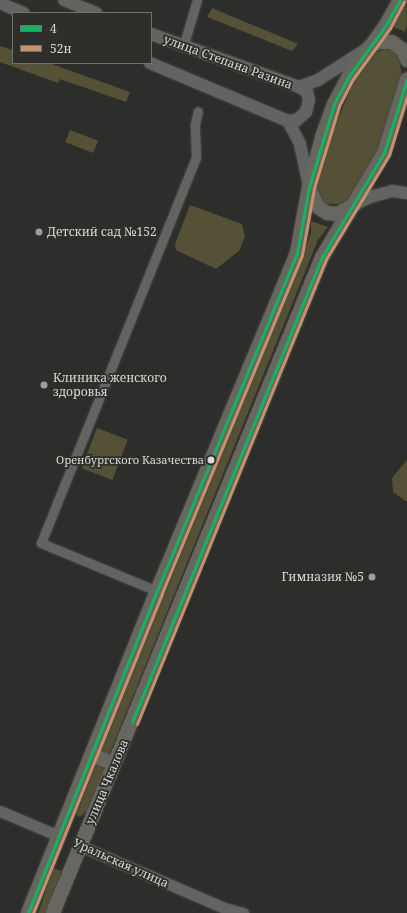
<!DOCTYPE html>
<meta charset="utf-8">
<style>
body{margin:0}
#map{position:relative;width:407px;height:913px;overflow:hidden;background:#2d2d2c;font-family:"Noto Serif",serif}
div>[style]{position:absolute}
.green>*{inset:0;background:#555136;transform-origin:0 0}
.roads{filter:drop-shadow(0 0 1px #494948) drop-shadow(0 0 1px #494948)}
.minor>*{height:9px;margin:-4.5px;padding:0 4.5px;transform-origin:4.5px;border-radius:4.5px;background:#636362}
.tertiary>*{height:11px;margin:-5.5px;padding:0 5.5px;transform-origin:5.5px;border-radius:5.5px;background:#636362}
.secondary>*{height:12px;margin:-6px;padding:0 6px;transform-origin:6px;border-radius:6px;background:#636362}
.primary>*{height:14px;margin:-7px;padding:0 7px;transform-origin:7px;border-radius:7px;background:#67665f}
.bus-1>*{height:3px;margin:-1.5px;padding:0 1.5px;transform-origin:1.5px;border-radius:1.5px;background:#13b361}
.bus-2>*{height:3px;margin:-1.5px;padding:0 1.5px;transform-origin:1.5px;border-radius:1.5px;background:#c7916a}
.dots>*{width:11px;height:11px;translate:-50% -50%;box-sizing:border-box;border:2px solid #2e2e2b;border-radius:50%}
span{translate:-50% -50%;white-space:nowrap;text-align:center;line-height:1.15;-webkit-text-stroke:3.5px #2e2e2b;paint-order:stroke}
.bus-label{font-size:11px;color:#dad9d8}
.right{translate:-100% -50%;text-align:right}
.street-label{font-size:12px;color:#dad9d8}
.poi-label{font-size:12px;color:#dad9d8}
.left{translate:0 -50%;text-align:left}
.legend{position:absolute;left:12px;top:12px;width:140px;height:52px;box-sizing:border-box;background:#2e2e2b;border:1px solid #737270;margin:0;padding:5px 7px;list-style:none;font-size:12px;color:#dad9d8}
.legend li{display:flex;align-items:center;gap:8px;height:20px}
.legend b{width:20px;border:1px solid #737270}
</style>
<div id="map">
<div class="green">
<i style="clip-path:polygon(406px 0,407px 25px,405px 32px,391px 26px)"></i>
<i style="clip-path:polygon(212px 8px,298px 44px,292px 51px,207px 17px)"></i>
<i style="clip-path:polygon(0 46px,13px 50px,13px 63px,49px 63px,130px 92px,126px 102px,60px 79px,58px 83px,0 62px)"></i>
<i style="clip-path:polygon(385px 49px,392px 50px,399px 57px,402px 76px,370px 172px,345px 204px,327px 204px,321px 200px,316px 187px,325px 149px,354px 81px,371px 54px)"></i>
<i style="left:70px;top:130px;width:30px;height:13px;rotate:21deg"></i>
<i style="clip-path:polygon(190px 205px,242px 224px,245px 236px,239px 251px,216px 269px,176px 250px,175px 244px)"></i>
<i style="clip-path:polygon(311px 221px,328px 227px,318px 240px,109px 755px,100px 752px,302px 258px,311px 233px)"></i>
<i style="left:97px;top:428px;width:33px;height:43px;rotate:21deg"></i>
<i style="clip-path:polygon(407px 460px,407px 502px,393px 492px,392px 478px)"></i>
<i style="clip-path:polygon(96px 764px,105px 768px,89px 809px,80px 817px,76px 815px)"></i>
<i style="left:53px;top:868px;width:9px;height:48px;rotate:18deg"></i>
</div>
<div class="roads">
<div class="minor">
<i style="left:183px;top:47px;width:49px;rotate:-73.4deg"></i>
<i style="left:157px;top:591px;width:126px;rotate:-157.5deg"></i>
<i style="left:41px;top:543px;width:415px;rotate:-68.1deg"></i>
<i style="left:196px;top:158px;width:34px;rotate:-92deg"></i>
<i style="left:195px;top:124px;width:13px;rotate:-77deg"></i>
</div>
<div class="tertiary">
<i style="left:0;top:811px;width:64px;rotate:23deg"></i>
<i style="left:81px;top:846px;width:156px;rotate:23.4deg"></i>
<i style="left:224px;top:908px;width:20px;rotate:15deg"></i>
</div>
<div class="secondary">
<i style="left:64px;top:0;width:35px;rotate:22deg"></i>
<i style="left:0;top:3px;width:26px;rotate:23deg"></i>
<i style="left:151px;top:34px;width:157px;rotate:19.7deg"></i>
<i style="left:299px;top:87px;width:20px;rotate:-20deg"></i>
<i style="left:318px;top:80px;width:56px;rotate:-32.6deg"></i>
<i style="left:150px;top:63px;width:150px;rotate:22.8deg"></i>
<i style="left:288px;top:121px;width:26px;rotate:62deg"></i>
<i style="left:300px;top:144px;width:43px;rotate:77.9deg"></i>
<i style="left:288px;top:121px;width:9px;rotate:-6deg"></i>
<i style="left:297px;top:120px;width:12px;rotate:-42deg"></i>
<i style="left:306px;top:112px;width:12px;rotate:-76deg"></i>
<i style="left:309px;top:100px;width:8px;rotate:-104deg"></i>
<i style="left:307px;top:92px;width:9px;rotate:-148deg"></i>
<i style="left:356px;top:204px;width:16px;rotate:-27deg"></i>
<i style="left:370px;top:197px;width:23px;rotate:-15deg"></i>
<i style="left:392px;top:191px;width:15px;rotate:8deg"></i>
</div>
<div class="primary">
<i style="left:369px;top:47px;width:10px;rotate:-29deg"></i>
<i style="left:378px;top:42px;width:14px"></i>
<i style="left:392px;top:42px;width:14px;rotate:36deg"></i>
<i style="left:403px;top:50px;width:11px;rotate:68deg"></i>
<i style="left:309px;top:188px;width:21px;rotate:65deg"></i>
<i style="left:318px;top:207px;width:11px;rotate:34deg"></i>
<i style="left:327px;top:213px;width:10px;rotate:6deg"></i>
<i style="left:337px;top:214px;width:19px;rotate:-28deg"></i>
<i style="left:92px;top:755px;width:24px;rotate:22deg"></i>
<i style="left:28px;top:913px;width:347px;rotate:-68.2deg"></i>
<i style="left:157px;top:591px;width:366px;rotate:-67.5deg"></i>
<i style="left:297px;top:253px;width:67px;rotate:-79.7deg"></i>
<i style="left:309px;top:187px;width:52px;rotate:-75.4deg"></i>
<i style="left:322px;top:137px;width:35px;rotate:-70deg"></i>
<i style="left:334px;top:104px;width:32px;rotate:-62deg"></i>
<i style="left:349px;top:76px;width:63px;rotate:-54deg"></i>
<i style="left:386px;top:25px;width:29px;rotate:-61deg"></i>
<i style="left:53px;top:913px;width:709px;rotate:-67.7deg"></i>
<i style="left:322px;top:257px;width:121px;rotate:-59.2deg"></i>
<i style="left:384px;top:153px;width:77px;rotate:-72.7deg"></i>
</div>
</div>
<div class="bus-1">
<i style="left:132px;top:722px;width:502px;rotate:-67.77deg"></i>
<i style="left:322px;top:257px;width:121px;rotate:-59.2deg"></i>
<i style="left:384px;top:153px;width:77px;rotate:-72.7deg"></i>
<i style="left:28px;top:913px;width:347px;rotate:-68.2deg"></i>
<i style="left:157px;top:591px;width:366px;rotate:-67.5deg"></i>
<i style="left:297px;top:253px;width:67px;rotate:-79.7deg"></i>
<i style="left:309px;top:187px;width:87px;rotate:-73.2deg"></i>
<i style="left:334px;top:104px;width:32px;rotate:-62deg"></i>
<i style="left:349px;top:76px;width:63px;rotate:-54deg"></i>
<i style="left:386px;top:25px;width:29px;rotate:-61deg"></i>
</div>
<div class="bus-2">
<i style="left:137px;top:724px;width:502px;rotate:-67.88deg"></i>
<i style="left:326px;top:259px;width:122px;rotate:-58.8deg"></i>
<i style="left:389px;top:155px;width:62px;rotate:-73deg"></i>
<i style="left:33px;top:913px;width:345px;rotate:-68deg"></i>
<i style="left:162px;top:593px;width:366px;rotate:-67.5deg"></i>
<i style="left:302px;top:255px;width:68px;rotate:-79.8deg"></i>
<i style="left:314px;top:188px;width:86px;rotate:-73deg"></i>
<i style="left:339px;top:106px;width:30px;rotate:-63deg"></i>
<i style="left:353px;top:79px;width:63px;rotate:-54deg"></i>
<i style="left:390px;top:28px;width:30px;rotate:-62deg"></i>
</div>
<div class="dots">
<i style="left:39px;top:232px;background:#9d9d9c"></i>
<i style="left:44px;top:385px;background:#9d9d9c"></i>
<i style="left:211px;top:460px;background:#dad9d8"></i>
<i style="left:372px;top:577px;background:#9d9d9c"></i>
</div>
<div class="bus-label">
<span class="right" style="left:204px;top:460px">Оренбургского Казачества</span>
</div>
<div class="street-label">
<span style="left:228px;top:62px;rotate:20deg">улица Степана Разина</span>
<span style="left:107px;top:782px;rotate:-67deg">улица Чкалова</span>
<span style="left:121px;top:863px;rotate:24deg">Уральская улица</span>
</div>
<div class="poi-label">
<span class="left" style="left:47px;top:232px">Детский сад №152</span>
<span class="left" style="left:53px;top:385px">Клиника женского<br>здоровья</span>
<span class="right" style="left:364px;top:577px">Гимназия №5</span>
</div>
<ul class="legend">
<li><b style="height:5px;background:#13b361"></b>4</li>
<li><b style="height:5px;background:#c7916a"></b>52н</li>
</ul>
</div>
